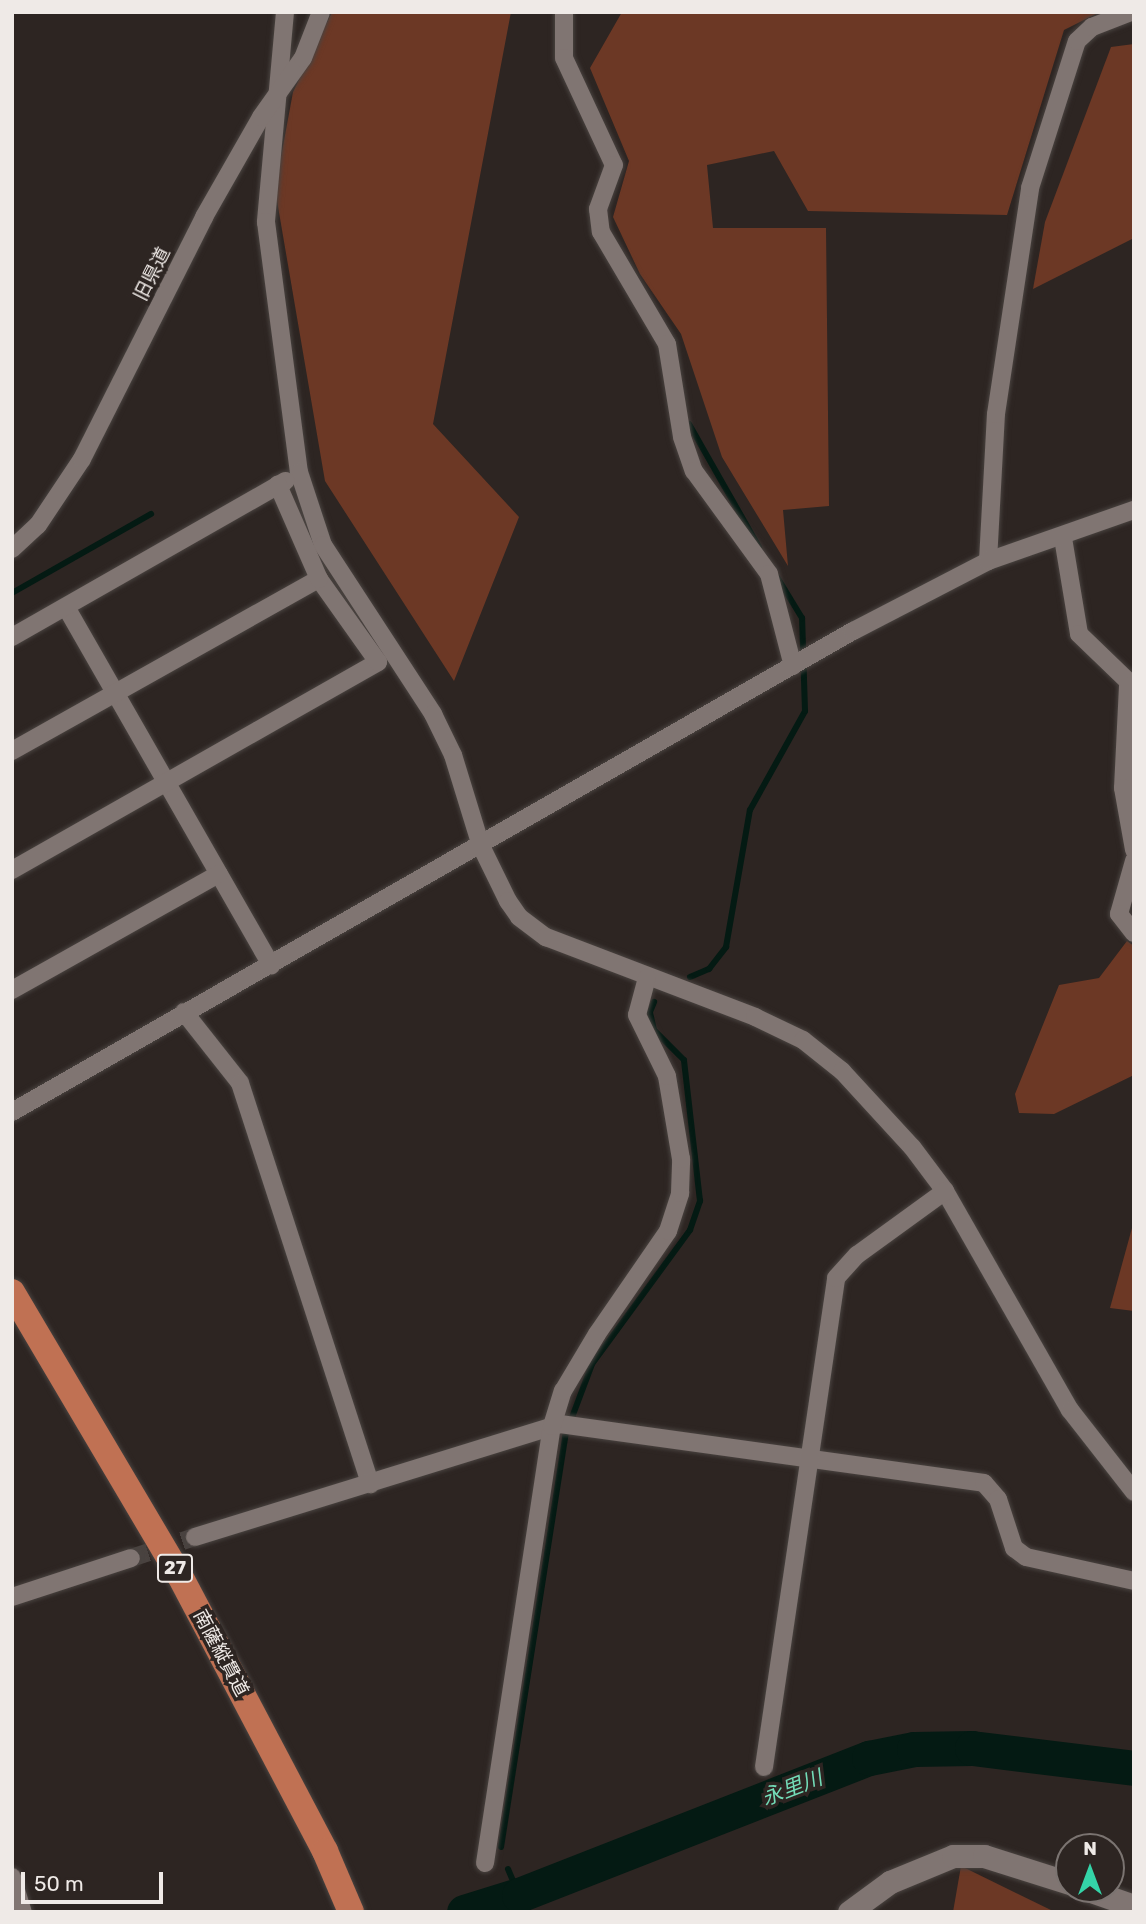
<!DOCTYPE html>
<meta charset="utf-8">
<style>
body{margin:0}
#map{position:relative;width:1146px;height:1924px;overflow:hidden;background:#2d2522;font-family:Rubik,"Noto Sans JP",sans-serif}
div>[style]{position:absolute}
.green>*{inset:0;background:#6c3825}
.stream>*{height:6px;margin:-3px;padding:0 3px;transform-origin:3px;border-radius:3px;background:#041a13}
.river>*{height:35px;margin:-17.5px;padding:0 17.5px;transform-origin:17.5px;border-radius:17.5px;background:#041a13}
.street-tunnel>*{height:18px;margin-top:-9px;transform-origin:0;background:repeating-linear-gradient(90deg,#4a4340 0 18px,transparent 0 27px)}
.roads{filter:drop-shadow(0 0 2px #494340) drop-shadow(0 0 2px #494340)}
.street>*{height:18px;margin:-9px;padding:0 9px;transform-origin:9px;border-radius:9px;background:#807572}
.secondary>*{height:23px;margin:-11.5px;padding:0 11.5px;transform-origin:11.5px;border-radius:11.5px;background:#807572}
.primary>*{height:26px;margin:-13px;padding:0 13px;transform-origin:13px;border-radius:13px;background:#c07153}
span{translate:-50% -50%;white-space:nowrap;text-align:center;line-height:1.15;-webkit-text-stroke:7px #2d2522;paint-order:stroke}
.shield-label span{padding:2px 5px;background:#2d2522;border:2px solid;border-radius:5px;-webkit-text-stroke-width:0}
.shield-label{font-size:18px;color:#efeae7;font-weight:700}
.street-label{font-size:19px;color:#efeae7}
.water-label{font-size:21px;color:#73dcb8;font-style:italic}
.frame{position:absolute;inset:0;border:14px solid #efeae7;pointer-events:none}
.north{position:absolute;left:1055px;top:1833px;width:70px;height:70px;box-sizing:border-box;background:#2d2522;border:2px solid #7b7471;border-radius:50%;rotate:0deg;font-size:19px;font-weight:700;line-height:28px;text-align:center;color:#efeae7}
.north::after{content:'';display:block;margin:auto;width:24px;height:32px;background:#34d4a8;clip-path:polygon(50% 0,100% 100%,50% 72%,0 100%)}
.scale{position:absolute;left:21px;top:1872px;width:142px;height:32px;box-sizing:border-box;border:4px solid #efeae7;border-top:0;padding-left:9px;font-size:21px;line-height:24px;white-space:nowrap;color:#efeae7;-webkit-text-stroke:5px #2d2522;paint-order:stroke}
</style>
<div id="map">
<div class="green">
<i style="clip-path:polygon(332px 12px,511px 12px,433px 424px,519px 517px,454px 681px,325px 481px,275px 189px,293px 92px)"></i>
<i style="clip-path:polygon(622px 12px,1100px 12px,1064px 30px,1007px 215px,808px 211px,774px 151px,707px 165px,713px 228px,826px 228px,829px 506px,783px 510px,788px 566px,722px 457px,681px 334px,640px 274px,613px 217px,629px 161px,590px 68px)"></i>
<i style="clip-path:polygon(1134px 44px,1134px 238px,1033px 289px,1045px 222px,1111px 47px)"></i>
<i style="clip-path:polygon(1127px 941px,1134px 946px,1134px 1075px,1054px 1114px,1019px 1113px,1015px 1094px,1059px 985px,1099px 978px)"></i>
<i style="clip-path:polygon(1132px 1228px,1134px 1311px,1110px 1308px)"></i>
<i style="clip-path:polygon(961px 1866px,1055px 1912px,953px 1912px)"></i>
</div>
<div class="stream">
<i style="left:689px;top:424px;width:142px;rotate:60.4deg"></i>
<i style="left:12px;top:593px;width:160px;rotate:-29.6deg"></i>
<i style="left:690px;top:977px;width:21px;rotate:-23deg"></i>
<i style="left:709px;top:969px;width:28px;rotate:-52deg"></i>
<i style="left:726px;top:947px;width:139px;rotate:-80.1deg"></i>
<i style="left:750px;top:810px;width:113px;rotate:-60.9deg"></i>
<i style="left:805px;top:711px;width:93px;rotate:-91.8deg"></i>
<i style="left:802px;top:618px;width:48px;rotate:-121.4deg"></i>
<i style="left:501px;top:1847px;width:416px;rotate:-81.1deg"></i>
<i style="left:565px;top:1436px;width:77px;rotate:-69.4deg"></i>
<i style="left:592px;top:1364px;width:166px;rotate:-53.8deg"></i>
<i style="left:690px;top:1230px;width:31px;rotate:-71deg"></i>
<i style="left:700px;top:1201px;width:142px;rotate:-96.5deg"></i>
<i style="left:684px;top:1060px;width:42px;rotate:-135deg"></i>
<i style="left:654px;top:1030px;width:18px;rotate:-103deg"></i>
<i style="left:650px;top:1012px;width:11px;rotate:-68deg"></i>
<i style="left:508px;top:1869px;width:28px;rotate:67deg"></i>
</div>
<div class="river">
<i style="left:464px;top:1912px;width:58px;rotate:-17.2deg"></i>
<i style="left:519px;top:1895px;width:376px;rotate:-21.4deg"></i>
<i style="left:869px;top:1758px;width:46px;rotate:-11.3deg"></i>
<i style="left:914px;top:1749px;width:58px;rotate:-1deg"></i>
<i style="left:972px;top:1748px;width:163px;rotate:7deg"></i>
</div>
<div class="street-tunnel">
<i style="left:131px;top:1558px;width:67px;rotate:-18.2deg"></i>
</div>
<div class="roads">
<div class="street">
<i style="left:285px;top:12px;width:211px;rotate:95.2deg"></i>
<i style="left:266px;top:222px;width:252px;rotate:82.5deg"></i>
<i style="left:299px;top:472px;width:77px;rotate:71.8deg"></i>
<i style="left:323px;top:545px;width:202px;rotate:56.9deg"></i>
<i style="left:433px;top:714px;width:46px;rotate:64deg"></i>
<i style="left:453px;top:755px;width:95px;rotate:72.9deg"></i>
<i style="left:481px;top:846px;width:61px;rotate:63.9deg"></i>
<i style="left:508px;top:901px;width:19px;rotate:55deg"></i>
<i style="left:519px;top:917px;width:34px;rotate:37deg"></i>
<i style="left:546px;top:937px;width:224px;rotate:20.9deg"></i>
<i style="left:755px;top:1017px;width:53px;rotate:25.6deg"></i>
<i style="left:803px;top:1040px;width:50px;rotate:38.5deg"></i>
<i style="left:842px;top:1071px;width:103px;rotate:47.4deg"></i>
<i style="left:912px;top:1147px;width:55px;rotate:53.1deg"></i>
<i style="left:945px;top:1191px;width:252px;rotate:60.3deg"></i>
<i style="left:1070px;top:1410px;width:104px;rotate:52deg"></i>
<i style="left:564px;top:12px;width:46px;rotate:90deg"></i>
<i style="left:564px;top:58px;width:118px;rotate:65deg"></i>
<i style="left:614px;top:165px;width:47px;rotate:110deg"></i>
<i style="left:598px;top:209px;width:23px;rotate:83deg"></i>
<i style="left:601px;top:232px;width:130px;rotate:59.5deg"></i>
<i style="left:667px;top:344px;width:94px;rotate:80.8deg"></i>
<i style="left:682px;top:437px;width:36px;rotate:71deg"></i>
<i style="left:694px;top:471px;width:127px;rotate:53.9deg"></i>
<i style="left:769px;top:574px;width:95px;rotate:75.4deg"></i>
<i style="left:1063px;top:538px;width:97px;rotate:80.5deg"></i>
<i style="left:1079px;top:634px;width:76px;rotate:43.9deg"></i>
<i style="left:12px;top:549px;width:35px;rotate:-43deg"></i>
<i style="left:38px;top:525px;width:79px;rotate:-56.3deg"></i>
<i style="left:82px;top:459px;width:271px;rotate:-63.2deg"></i>
<i style="left:204px;top:217px;width:115px;rotate:-60.3deg"></i>
<i style="left:261px;top:117px;width:72px;rotate:-54.6deg"></i>
<i style="left:303px;top:58px;width:49px;rotate:-68.6deg"></i>
<i style="left:988px;top:561px;width:147px;rotate:-86.9deg"></i>
<i style="left:996px;top:414px;width:229px;rotate:-81.4deg"></i>
<i style="left:1030px;top:188px;width:154px;rotate:-72.3deg"></i>
<i style="left:1077px;top:41px;width:21px;rotate:-43deg"></i>
<i style="left:1092px;top:27px;width:42px;rotate:-21deg"></i>
<i style="left:66px;top:607px;width:413px;rotate:60.2deg"></i>
<i style="left:12px;top:637px;width:315px;rotate:-29.7deg"></i>
<i style="left:1128px;top:686px;width:102px;rotate:92.8deg"></i>
<i style="left:1123px;top:788px;width:63px;rotate:79.9deg"></i>
<i style="left:12px;top:751px;width:352px;rotate:-29.3deg"></i>
<i style="left:1134px;top:861px;width:55px;rotate:105.8deg"></i>
<i style="left:1119px;top:914px;width:24px;rotate:52deg"></i>
<i style="left:12px;top:870px;width:421px;rotate:-29.6deg"></i>
<i style="left:378px;top:662px;width:102px;rotate:-125.4deg"></i>
<i style="left:319px;top:579px;width:103px;rotate:-113.6deg"></i>
<i style="left:12px;top:990px;width:237px;rotate:-29.3deg"></i>
<i style="left:184px;top:1012px;width:90px;rotate:51.7deg"></i>
<i style="left:240px;top:1083px;width:422px;rotate:72deg"></i>
<i style="left:12px;top:1112px;width:969px;rotate:-29.77deg"></i>
<i style="left:853px;top:631px;width:152px;rotate:-27.4deg"></i>
<i style="left:988px;top:561px;width:155px;rotate:-19.3deg"></i>
<i style="left:195px;top:1537px;width:382px;rotate:-17.2deg"></i>
<i style="left:560px;top:1424px;width:428px;rotate:7.9deg"></i>
<i style="left:984px;top:1483px;width:21px;rotate:49deg"></i>
<i style="left:998px;top:1499px;width:52px;rotate:71.9deg"></i>
<i style="left:1014px;top:1548px;width:15px;rotate:37deg"></i>
<i style="left:1026px;top:1557px;width:111px;rotate:12.5deg"></i>
<i style="left:12px;top:1597px;width:125px;rotate:-18.1deg"></i>
<i style="left:764px;top:1767px;width:494px;rotate:-81.6deg"></i>
<i style="left:836px;top:1278px;width:31px;rotate:-48deg"></i>
<i style="left:857px;top:1255px;width:109px;rotate:-36deg"></i>
<i style="left:485px;top:1863px;width:442px;rotate:-81.3deg"></i>
<i style="left:552px;top:1426px;width:37px;rotate:-73deg"></i>
<i style="left:563px;top:1391px;width:66px;rotate:-59.2deg"></i>
<i style="left:597px;top:1334px;width:125px;rotate:-55.4deg"></i>
<i style="left:668px;top:1231px;width:40px;rotate:-72deg"></i>
<i style="left:680px;top:1193px;width:34px;rotate:-88deg"></i>
<i style="left:681px;top:1159px;width:84px;rotate:-99.6deg"></i>
<i style="left:667px;top:1076px;width:68px;rotate:-116.2deg"></i>
<i style="left:637px;top:1015px;width:38px;rotate:-75deg"></i>
<i style="left:12px;top:1877px;width:37px;rotate:73deg"></i>
</div>
<div class="secondary">
<i style="left:1085px;top:1889px;width:52px;rotate:19.1deg"></i>
<i style="left:849px;top:1912px;width:51px;rotate:-36.2deg"></i>
<i style="left:890px;top:1882px;width:68px;rotate:-22.4deg"></i>
<i style="left:953px;top:1856px;width:31px"></i>
<i style="left:984px;top:1856px;width:89px;rotate:17.6deg"></i>
</div>
<div class="primary">
<i style="left:12px;top:1292px;width:330px;rotate:59.4deg"></i>
<i style="left:180px;top:1576px;width:311px;rotate:62.2deg"></i>
<i style="left:325px;top:1851px;width:66px;rotate:66.9deg"></i>
</div>
</div>
<div class="shield-label">
<span style="left:175px;top:1568px">27</span>
</div>
<div class="street-label">
<span style="left:152px;top:274px;rotate:-63deg">旧県道</span>
<span style="left:221px;top:1653px;rotate:62deg">南薩縦貫道</span>
</div>
<div class="water-label">
<span style="left:792px;top:1788px;rotate:-21deg">永里川</span>
</div>
<div class="frame"></div>
<div class="north">N</div>
<div class="scale">50 m</div>
</div>
